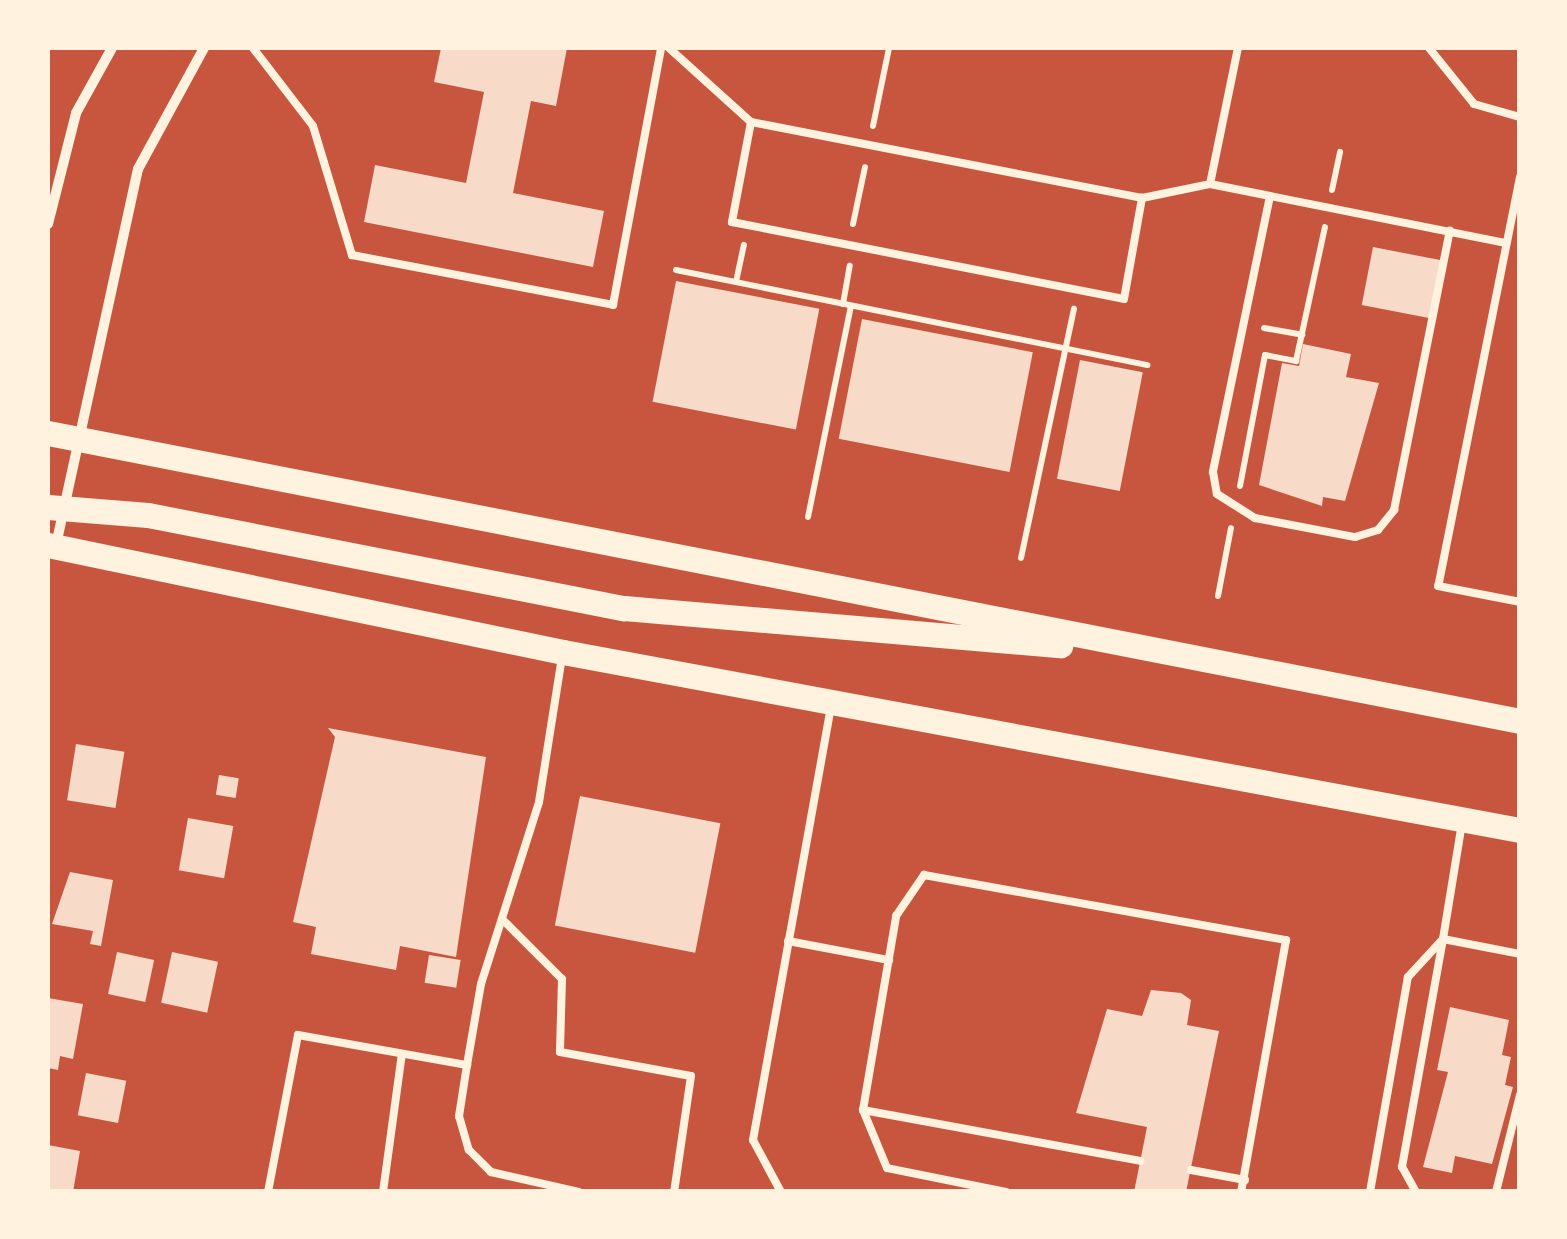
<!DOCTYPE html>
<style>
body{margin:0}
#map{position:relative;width:1567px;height:1239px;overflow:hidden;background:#c8553d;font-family:Spectral,serif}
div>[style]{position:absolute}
.building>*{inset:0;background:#f7dbc8;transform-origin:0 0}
.path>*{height:6px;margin:-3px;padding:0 3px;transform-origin:3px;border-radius:3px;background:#fff3e0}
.service>*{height:8px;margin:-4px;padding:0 4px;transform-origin:4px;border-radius:4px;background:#fff3e0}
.minor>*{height:10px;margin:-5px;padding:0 5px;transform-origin:5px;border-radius:5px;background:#fff3e0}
.primary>*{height:25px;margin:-12.5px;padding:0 12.5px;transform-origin:12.5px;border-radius:12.5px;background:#fff3e0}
span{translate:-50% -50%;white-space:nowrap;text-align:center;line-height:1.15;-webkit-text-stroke:8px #fff3e0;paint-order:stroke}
.frame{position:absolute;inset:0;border:50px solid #fff3e0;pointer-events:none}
</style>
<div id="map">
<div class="building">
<i style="clip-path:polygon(441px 48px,567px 48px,556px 106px,531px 101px,513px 193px,604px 211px,593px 267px,364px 222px,375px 165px,466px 183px,484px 92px,434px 82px)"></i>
<i style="left:1373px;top:247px;width:71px;height:59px;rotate:11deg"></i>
<i style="left:676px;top:281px;width:146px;height:123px;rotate:11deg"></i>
<i style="left:862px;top:319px;width:174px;height:122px;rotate:11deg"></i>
<i style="clip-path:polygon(1303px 344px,1351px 354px,1346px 377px,1379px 383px,1345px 501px,1323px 497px,1322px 506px,1259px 485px,1282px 363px,1299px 366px)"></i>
<i style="left:1080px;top:360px;width:64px;height:121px;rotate:11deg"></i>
<i style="clip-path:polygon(328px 728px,486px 757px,456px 957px,400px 946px,396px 970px,311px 954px,316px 927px,293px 922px,335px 737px)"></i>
<i style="left:76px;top:744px;width:49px;height:57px;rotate:9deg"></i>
<i style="left:219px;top:775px;width:20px;height:20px;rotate:9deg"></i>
<i style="left:580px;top:796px;width:143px;height:132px;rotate:11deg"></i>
<i style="left:188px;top:818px;width:46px;height:53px;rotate:10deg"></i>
<i style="clip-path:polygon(70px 872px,113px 880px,101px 946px,90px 944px,93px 931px,52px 924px)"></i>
<i style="left:117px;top:952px;width:38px;height:43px;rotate:12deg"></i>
<i style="left:172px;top:952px;width:47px;height:52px;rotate:12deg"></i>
<i style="left:429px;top:955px;width:32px;height:28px;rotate:9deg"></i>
<i style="clip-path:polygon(1151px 990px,1181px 993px,1191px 1000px,1187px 1025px,1219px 1031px,1186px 1192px,1134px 1192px,1147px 1127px,1076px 1113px,1107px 1009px,1142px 1016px)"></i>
<i style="clip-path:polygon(48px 998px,83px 1004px,73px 1059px,60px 1056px,58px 1070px,48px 1068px)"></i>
<i style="clip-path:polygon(1450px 1007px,1509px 1020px,1502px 1055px,1511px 1057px,1505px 1085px,1513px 1087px,1492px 1164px,1455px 1156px,1452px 1173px,1423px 1167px,1448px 1072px,1437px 1070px)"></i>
<i style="left:86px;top:1073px;width:41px;height:43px;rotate:11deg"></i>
<i style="clip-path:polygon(48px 1145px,80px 1151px,73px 1192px,48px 1192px)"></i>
</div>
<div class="path">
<i style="left:873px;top:126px;width:80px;rotate:-78.4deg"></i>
<i style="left:1332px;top:190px;width:39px;rotate:-78deg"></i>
<i style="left:853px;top:224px;width:58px;rotate:-78.1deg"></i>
<i style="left:676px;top:270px;width:481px;rotate:11.4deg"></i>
<i style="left:736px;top:282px;width:38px;rotate:-78deg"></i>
<i style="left:843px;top:304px;width:39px;rotate:-80deg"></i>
<i style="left:1264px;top:328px;width:39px;rotate:10deg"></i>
<i style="left:1240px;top:486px;width:133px;rotate:-79.2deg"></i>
<i style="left:1265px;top:355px;width:32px;rotate:11deg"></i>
<i style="left:1296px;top:361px;width:137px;rotate:-77.8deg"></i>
<i style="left:808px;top:517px;width:215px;rotate:-78.5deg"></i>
<i style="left:1021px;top:558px;width:255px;rotate:-78deg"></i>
<i style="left:1218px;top:596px;width:69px;rotate:-79.2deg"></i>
</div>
<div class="service">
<i style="left:253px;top:48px;width:98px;rotate:52.4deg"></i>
<i style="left:313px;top:126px;width:135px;rotate:73.2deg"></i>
<i style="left:352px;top:255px;width:266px;rotate:10.8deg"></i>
<i style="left:613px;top:305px;width:261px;rotate:-79.4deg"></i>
<i style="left:669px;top:48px;width:110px;rotate:42.1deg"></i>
<i style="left:751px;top:122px;width:102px;rotate:100.8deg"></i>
<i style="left:732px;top:222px;width:399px;rotate:11.1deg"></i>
<i style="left:1124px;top:299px;width:103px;rotate:-79.9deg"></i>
<i style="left:1429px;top:48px;width:72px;rotate:51.2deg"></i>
<i style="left:1474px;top:104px;width:48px;rotate:15.8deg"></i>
<i style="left:751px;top:122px;width:398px;rotate:11deg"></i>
<i style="left:1142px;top:198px;width:69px;rotate:-11.6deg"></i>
<i style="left:1210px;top:184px;width:139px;rotate:-78.4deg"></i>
<i style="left:1520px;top:177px;width:417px;rotate:101.3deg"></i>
<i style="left:1438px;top:586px;width:84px;rotate:11deg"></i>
<i style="left:1210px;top:184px;width:302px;rotate:11.3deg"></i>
<i style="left:1270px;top:196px;width:282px;rotate:101.7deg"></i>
<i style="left:1213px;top:472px;width:22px;rotate:80deg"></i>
<i style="left:1217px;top:494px;width:45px;rotate:32.3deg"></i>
<i style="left:1255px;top:518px;width:102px;rotate:10.8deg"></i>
<i style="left:1355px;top:537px;width:24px;rotate:-17deg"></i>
<i style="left:1378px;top:530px;width:26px;rotate:-51deg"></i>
<i style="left:1394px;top:510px;width:285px;rotate:-78.7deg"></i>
<i style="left:1462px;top:823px;width:118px;rotate:99.3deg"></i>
<i style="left:1443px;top:939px;width:78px;rotate:11deg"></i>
<i style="left:504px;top:921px;width:82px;rotate:45deg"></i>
<i style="left:562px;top:979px;width:73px;rotate:91.6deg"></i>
<i style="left:560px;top:1052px;width:133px;rotate:10.4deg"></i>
<i style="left:691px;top:1076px;width:117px;rotate:98.3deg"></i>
<i style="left:788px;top:941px;width:103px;rotate:10.7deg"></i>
<i style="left:467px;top:1065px;width:52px;rotate:98.9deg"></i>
<i style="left:459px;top:1116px;width:35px;rotate:74deg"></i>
<i style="left:469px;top:1150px;width:31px;rotate:45deg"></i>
<i style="left:491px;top:1172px;width:90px;rotate:12.8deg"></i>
<i style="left:863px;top:1110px;width:282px;rotate:10.4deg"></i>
<i style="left:1191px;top:1170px;width:55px;rotate:10.5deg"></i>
<i style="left:268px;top:1192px;width:160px;rotate:-79.2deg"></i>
<i style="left:298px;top:1035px;width:172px;rotate:10.1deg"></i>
<i style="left:467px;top:1065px;width:82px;rotate:-80.2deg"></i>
<i style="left:481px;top:984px;width:191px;rotate:-72.3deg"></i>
<i style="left:539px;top:802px;width:147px;rotate:-81deg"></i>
<i style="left:383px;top:1192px;width:139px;rotate:-82.2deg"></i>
<i style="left:781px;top:1192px;width:59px;rotate:-118.3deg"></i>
<i style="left:753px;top:1140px;width:440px;rotate:-79.8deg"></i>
<i style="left:1006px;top:1192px;width:121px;rotate:-168.6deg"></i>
<i style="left:887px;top:1168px;width:63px;rotate:-112.5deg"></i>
<i style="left:863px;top:1110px;width:197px;rotate:-80.3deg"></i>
<i style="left:896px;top:916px;width:50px;rotate:-55.7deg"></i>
<i style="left:924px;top:875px;width:368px;rotate:10.2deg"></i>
<i style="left:1286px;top:940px;width:256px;rotate:100.1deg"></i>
<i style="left:1370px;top:1192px;width:218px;rotate:-80deg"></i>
<i style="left:1408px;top:977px;width:52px;rotate:-47.4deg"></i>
<i style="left:1416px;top:1192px;width:29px;rotate:-119deg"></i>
<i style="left:1402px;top:1167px;width:232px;rotate:-79.8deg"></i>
<i style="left:1496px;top:1192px;width:100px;rotate:-76.1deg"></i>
</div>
<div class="minor">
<i style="left:48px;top:224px;width:114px;rotate:-75.8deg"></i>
<i style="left:76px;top:113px;width:74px;rotate:-61deg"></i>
<i style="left:56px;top:545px;width:385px;rotate:-77.7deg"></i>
<i style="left:138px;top:169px;width:138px;rotate:-61.4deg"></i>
</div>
<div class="primary">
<i style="left:48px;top:433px;width:1500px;rotate:11.07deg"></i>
<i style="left:48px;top:507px;width:100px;rotate:4.6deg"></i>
<i style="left:148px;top:515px;width:485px;rotate:11.1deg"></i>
<i style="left:624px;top:608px;width:438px;rotate:4.9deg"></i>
<i style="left:48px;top:545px;width:526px;rotate:11.74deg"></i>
<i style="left:563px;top:652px;width:973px;rotate:10.54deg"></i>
</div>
<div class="frame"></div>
</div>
